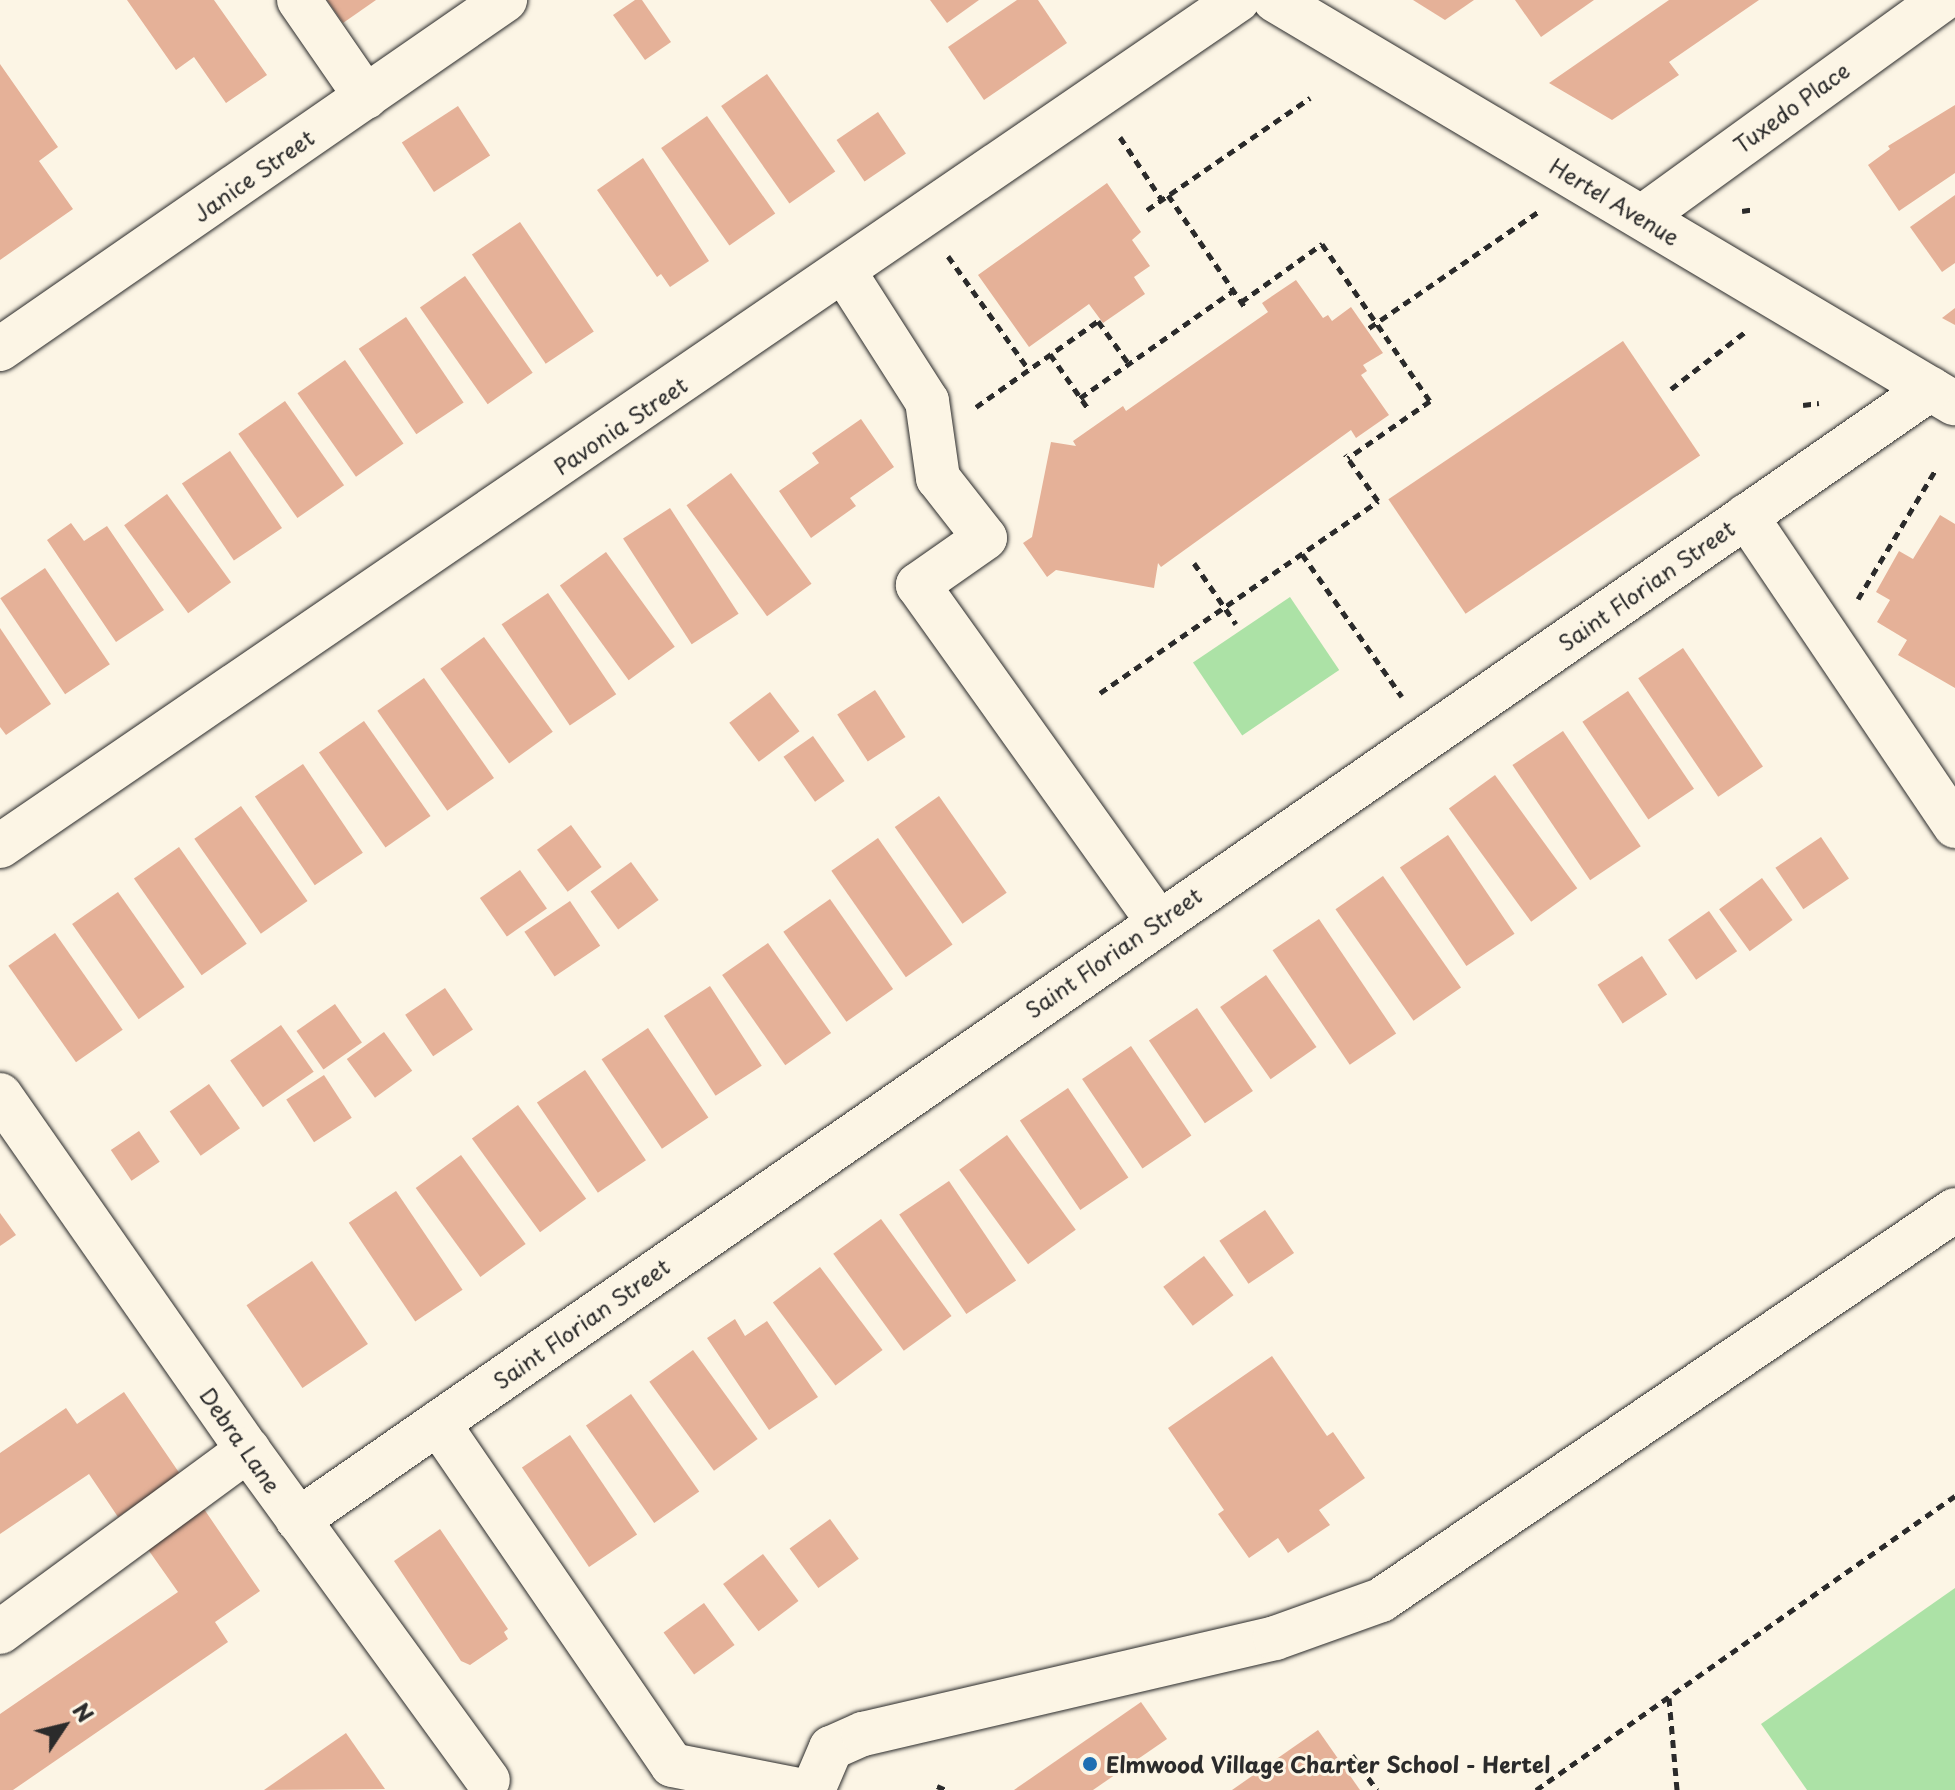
<!DOCTYPE html>
<style>
body{margin:0}
#map{position:relative;width:1955px;height:1790px;overflow:hidden;background:#fcf5e5;font-family:"Playpen Sans",sans-serif}
div>[style]{position:absolute}
.green>*{inset:0;background:#ace2a6;transform-origin:0 0}
.building>*{inset:0;background:#e5b198;transform-origin:0 0}
.path>*{height:5px;margin-top:-2.5px;transform-origin:0;background:repeating-linear-gradient(90deg,#2b2b2b 0 8px,transparent 0 14px)}
.roads{filter:drop-shadow(0 0 2px #2b2b2b) drop-shadow(0 0 2px #2b2b2b)}
.minor>*{height:44px;margin:-22px;padding:0 22px;transform-origin:22px;border-radius:22px;background:#fcf5e5}
.dots>*{width:22px;height:22px;translate:-50% -50%;box-sizing:border-box;border:4px solid #fcf5e5;border-radius:50%}
span{translate:-50% -50%;white-space:nowrap;text-align:center;line-height:1.15;-webkit-text-stroke:6px #fcf5e5;paint-order:stroke}
.street-label{font-size:22px;color:#2b2b2b}
.poi-label{font-size:22px;color:#2b2b2b;font-weight:700}
.left{translate:0 -50%;text-align:left}
.north{position:absolute;left:24px;top:1686px;width:80px;height:80px;-webkit-text-stroke:6px #fcf5e5;paint-order:stroke;rotate:55deg;font-size:22px;font-weight:700;line-height:32px;text-align:center;color:#2b2b2b}
.north::after{content:'';display:block;margin:auto;width:28px;height:36px;background:#2b2b2b;clip-path:polygon(50% 0,100% 100%,50% 72%,0 100%)}
</style>
<div id="map">
<div class="green">
<i style="left:1290px;top:597px;width:88px;height:117px;rotate:56deg"></i>
<i style="clip-path:polygon(1955px 1588px,1955px 1790px,1807px 1790px,1761px 1724px)"></i>
</div>
<div class="building">
<i style="clip-path:polygon(127px 0,214px 0,267px 75px,226px 103px,194px 57px,176px 70px)"></i>
<i style="clip-path:polygon(327px 0,376px 0,343px 23px)"></i>
<i style="clip-path:polygon(635px 0,642px 0,671px 42px,645px 60px,613px 15px)"></i>
<i style="clip-path:polygon(930px 0,979px 0,947px 23px)"></i>
<i style="clip-path:polygon(1017px 0,1038px 0,1067px 43px,984px 100px,948px 47px)"></i>
<i style="clip-path:polygon(1413px 0,1474px 0,1445px 20px)"></i>
<i style="clip-path:polygon(1515px 0,1594px 0,1541px 37px)"></i>
<i style="clip-path:polygon(1669px 0,1759px 0,1669px 62px,1679px 75px,1612px 120px,1549px 83px)"></i>
<i style="clip-path:polygon(0 64px,58px 147px,39px 161px,73px 209px,0 260px)"></i>
<i style="left:767px;top:74px;width:119px;height:56px;rotate:55deg"></i>
<i style="clip-path:polygon(1955px 105px,1955px 173px,1899px 211px,1868px 165px,1890px 149px,1888px 146px)"></i>
<i style="left:458px;top:106px;width:59px;height:67px;rotate:57deg"></i>
<i style="left:878px;top:112px;width:50px;height:50px;rotate:56deg"></i>
<i style="left:707px;top:116px;width:119px;height:56px;rotate:55deg"></i>
<i style="clip-path:polygon(643px 158px,709px 261px,670px 287px,661px 274px,657px 277px,597px 190px)"></i>
<i style="clip-path:polygon(1107px 183px,1141px 232px,1132px 240px,1150px 266px,1134px 277px,1145px 294px,1103px 323px,1089px 304px,1029px 347px,978px 275px)"></i>
<i style="clip-path:polygon(1955px 195px,1955px 263px,1942px 272px,1910px 227px)"></i>
<i style="left:520px;top:222px;width:132px;height:58px;rotate:56deg"></i>
<i style="left:465px;top:276px;width:118px;height:55px;rotate:55deg"></i>
<i style="clip-path:polygon(1296px 280px,1323px 318px,1328px 315px,1332px 321px,1351px 307px,1383px 353px,1363px 365px,1367px 371px,1361px 375px,1389px 415px,1356px 438px,1351px 430px,1161px 567px,1158px 563px,1154px 588px,1056px 570px,1047px 577px,1023px 543px,1032px 537px,1051px 442px,1076px 446px,1073px 441px,1123px 406px,1126px 411px,1268px 312px,1262px 303px)"></i>
<i style="clip-path:polygon(1955px 308px,1955px 325px,1942px 318px)"></i>
<i style="left:406px;top:317px;width:103px;height:57px;rotate:56deg"></i>
<i style="left:1623px;top:341px;width:138px;height:283px;rotate:56deg"></i>
<i style="left:345px;top:360px;width:102px;height:58px;rotate:55deg"></i>
<i style="left:285px;top:401px;width:103px;height:57px;rotate:55deg"></i>
<i style="clip-path:polygon(861px 419px,894px 467px,850px 498px,856px 506px,811px 538px,779px 491px,819px 463px,812px 453px)"></i>
<i style="left:230px;top:451px;width:93px;height:58px;rotate:56deg"></i>
<i style="left:731px;top:473px;width:137px;height:55px;rotate:54deg"></i>
<i style="left:167px;top:494px;width:109px;height:53px;rotate:54deg"></i>
<i style="left:670px;top:508px;width:126px;height:56px;rotate:57deg"></i>
<i style="clip-path:polygon(1940px 515px,1955px 524px,1955px 688px,1898px 655px,1907px 640px,1877px 622px,1890px 600px,1876px 592px,1899px 551px,1913px 559px)"></i>
<i style="clip-path:polygon(71px 523px,84px 541px,107px 526px,164px 610px,116px 642px,47px 540px)"></i>
<i style="left:606px;top:552px;width:117px;height:57px;rotate:54deg"></i>
<i style="left:45px;top:568px;width:116px;height:54px;rotate:56deg"></i>
<i style="left:548px;top:593px;width:122px;height:56px;rotate:56deg"></i>
<i style="clip-path:polygon(0 628px,51px 704px,6px 735px,0 727px)"></i>
<i style="left:484px;top:637px;width:117px;height:54px;rotate:54deg"></i>
<i style="left:1683px;top:648px;width:143px;height:54px;rotate:56deg"></i>
<i style="left:424px;top:678px;width:122px;height:57px;rotate:55deg"></i>
<i style="left:875px;top:690px;width:56px;height:45px;rotate:57deg"></i>
<i style="left:1628px;top:691px;width:118px;height:55px;rotate:56deg"></i>
<i style="left:770px;top:692px;width:49px;height:51px;rotate:53deg"></i>
<i style="left:364px;top:721px;width:116px;height:55px;rotate:55deg"></i>
<i style="left:1563px;top:731px;width:139px;height:61px;rotate:56deg"></i>
<i style="left:813px;top:736px;width:55px;height:36px;rotate:55deg"></i>
<i style="left:303px;top:764px;width:107px;height:58px;rotate:56deg"></i>
<i style="left:1495px;top:775px;width:140px;height:57px;rotate:54deg"></i>
<i style="left:939px;top:796px;width:118px;height:54px;rotate:55deg"></i>
<i style="left:241px;top:806px;width:116px;height:57px;rotate:55deg"></i>
<i style="left:571px;top:825px;width:52px;height:42px;rotate:54deg"></i>
<i style="left:1448px;top:835px;width:119px;height:58px;rotate:56deg"></i>
<i style="left:1821px;top:837px;width:50px;height:55px;rotate:56deg"></i>
<i style="left:878px;top:838px;width:130px;height:57px;rotate:55deg"></i>
<i style="left:179px;top:847px;width:118px;height:55px;rotate:55deg"></i>
<i style="left:631px;top:862px;width:47px;height:50px;rotate:54deg"></i>
<i style="left:520px;top:870px;width:47px;height:49px;rotate:55deg"></i>
<i style="left:1383px;top:876px;width:136px;height:58px;rotate:55deg"></i>
<i style="left:1762px;top:878px;width:52px;height:53px;rotate:54deg"></i>
<i style="left:118px;top:892px;width:116px;height:56px;rotate:55deg"></i>
<i style="left:830px;top:899px;width:110px;height:57px;rotate:55deg"></i>
<i style="left:570px;top:901px;width:54px;height:55px;rotate:56deg"></i>
<i style="left:1709px;top:911px;width:49px;height:50px;rotate:55deg"></i>
<i style="left:1319px;top:919px;width:138px;height:56px;rotate:56deg"></i>
<i style="left:55px;top:933px;width:118px;height:57px;rotate:55deg"></i>
<i style="left:768px;top:943px;width:110px;height:56px;rotate:55deg"></i>
<i style="left:1642px;top:956px;width:46px;height:53px;rotate:57deg"></i>
<i style="left:1266px;top:975px;width:88px;height:56px;rotate:55deg"></i>
<i style="left:710px;top:986px;width:95px;height:55px;rotate:57deg"></i>
<i style="left:445px;top:988px;width:50px;height:48px;rotate:56deg"></i>
<i style="left:335px;top:1004px;width:47px;height:47px;rotate:55deg"></i>
<i style="left:1197px;top:1008px;width:100px;height:58px;rotate:56deg"></i>
<i style="left:281px;top:1025px;width:57px;height:62px;rotate:55deg"></i>
<i style="left:648px;top:1028px;width:108px;height:56px;rotate:56deg"></i>
<i style="left:384px;top:1032px;width:48px;height:46px;rotate:54deg"></i>
<i style="left:1131px;top:1046px;width:108px;height:59px;rotate:56deg"></i>
<i style="left:585px;top:1070px;width:109px;height:58px;rotate:56deg"></i>
<i style="left:324px;top:1075px;width:51px;height:45px;rotate:57deg"></i>
<i style="left:209px;top:1084px;width:54px;height:48px;rotate:55deg"></i>
<i style="left:1068px;top:1088px;width:108px;height:58px;rotate:56deg"></i>
<i style="left:518px;top:1105px;width:116px;height:57px;rotate:54deg"></i>
<i style="left:139px;top:1131px;width:37px;height:34px;rotate:56deg"></i>
<i style="left:1007px;top:1135px;width:117px;height:59px;rotate:54deg"></i>
<i style="left:461px;top:1155px;width:110px;height:56px;rotate:54deg"></i>
<i style="left:949px;top:1181px;width:120px;height:60px;rotate:56deg"></i>
<i style="left:396px;top:1191px;width:119px;height:57px;rotate:56deg"></i>
<i style="left:1265px;top:1210px;width:52px;height:55px;rotate:56deg"></i>
<i style="clip-path:polygon(0 1213px,16px 1235px,0 1246px)"></i>
<i style="left:881px;top:1219px;width:120px;height:59px;rotate:54deg"></i>
<i style="left:1204px;top:1256px;width:49px;height:51px;rotate:53deg"></i>
<i style="left:312px;top:1261px;width:100px;height:79px;rotate:56deg"></i>
<i style="left:820px;top:1267px;width:104px;height:59px;rotate:53deg"></i>
<i style="clip-path:polygon(735px 1319px,745px 1336px,767px 1321px,818px 1397px,769px 1430px,707px 1338px)"></i>
<i style="left:693px;top:1350px;width:110px;height:54px;rotate:54deg"></i>
<i style="clip-path:polygon(1272px 1356px,1327px 1436px,1333px 1432px,1365px 1478px,1319px 1510px,1330px 1525px,1288px 1553px,1278px 1538px,1249px 1558px,1218px 1514px,1224px 1510px,1168px 1428px)"></i>
<i style="clip-path:polygon(124px 1392px,180px 1474px,118px 1517px,89px 1474px,0 1534px,0 1453px,66px 1408px,77px 1424px)"></i>
<i style="left:631px;top:1394px;width:119px;height:55px;rotate:55deg"></i>
<i style="left:570px;top:1435px;width:120px;height:58px;rotate:56deg"></i>
<i style="clip-path:polygon(204px 1509px,260px 1591px,215px 1622px,228px 1642px,13px 1790px,0 1790px,0 1714px,178px 1592px,147px 1548px)"></i>
<i style="left:830px;top:1519px;width:49px;height:50px;rotate:54deg"></i>
<i style="clip-path:polygon(440px 1529px,508px 1629px,504px 1632px,508px 1639px,470px 1665px,461px 1661px,394px 1561px)"></i>
<i style="left:763px;top:1554px;width:59px;height:50px;rotate:53deg"></i>
<i style="left:704px;top:1603px;width:52px;height:50px;rotate:54deg"></i>
<i style="clip-path:polygon(1141px 1702px,1167px 1739px,1093px 1790px,1014px 1790px)"></i>
<i style="clip-path:polygon(1318px 1730px,1360px 1790px,1232px 1790px)"></i>
<i style="clip-path:polygon(346px 1733px,385px 1789px,264px 1790px)"></i>
</div>
<div class="path">
<i style="left:1120px;top:137px;width:76px;rotate:56.3deg"></i>
<i style="left:1168px;top:195px;width:138px;rotate:55.6deg"></i>
<i style="left:1147px;top:210px;width:198px;rotate:-34.5deg"></i>
<i style="left:1742px;top:211px;width:13px;rotate:-9deg"></i>
<i style="left:948px;top:256px;width:140px;rotate:54.6deg"></i>
<i style="left:1241px;top:302px;width:100px;rotate:-35.6deg"></i>
<i style="left:1322px;top:244px;width:191px;rotate:55.5deg"></i>
<i style="left:1430px;top:401px;width:100px;rotate:145.2deg"></i>
<i style="left:1369px;top:328px;width:206px;rotate:-34.5deg"></i>
<i style="left:1050px;top:354px;width:68px;rotate:55.1deg"></i>
<i style="left:1671px;top:389px;width:93px;rotate:-37.6deg"></i>
<i style="left:1080px;top:398px;width:187px;rotate:-35deg"></i>
<i style="left:1803px;top:405px;width:16px;rotate:-7deg"></i>
<i style="left:976px;top:407px;width:149px;rotate:-35.2deg"></i>
<i style="left:1098px;top:321px;width:53px;rotate:54.2deg"></i>
<i style="left:1302px;top:554px;width:174px;rotate:55deg"></i>
<i style="left:1194px;top:563px;width:74px;rotate:55.5deg"></i>
<i style="left:1858px;top:599px;width:149px;rotate:-59deg"></i>
<i style="left:1100px;top:693px;width:338px;rotate:-34.6deg"></i>
<i style="left:1378px;top:501px;width:57px;rotate:-125.1deg"></i>
<i style="left:1669px;top:1698px;width:92px;rotate:85deg"></i>
<i style="left:1352px;top:1755px;width:43px;rotate:54.5deg"></i>
<i style="left:937px;top:1786px;width:10px;rotate:24deg"></i>
<i style="left:1536px;top:1790px;width:512px;rotate:-35.06deg"></i>
</div>
<div class="roads">
<div class="minor">
<i style="left:299px;top:0;width:118px;rotate:55.4deg"></i>
<i style="left:1275px;top:0;width:790px;rotate:30.69deg"></i>
<i style="left:1642px;top:217px;width:370px;rotate:-35.9deg"></i>
<i style="left:845px;top:273px;width:152px;rotate:57.4deg"></i>
<i style="left:927px;top:401px;width:78px;rotate:81.9deg"></i>
<i style="left:938px;top:478px;width:76px;rotate:51.9deg"></i>
<i style="left:985px;top:538px;width:82px;rotate:145deg"></i>
<i style="left:918px;top:585px;width:413px;rotate:54.5deg"></i>
<i style="left:0;top:349px;width:614px;rotate:-34.65deg"></i>
<i style="left:1746px;top:516px;width:374px;rotate:56deg"></i>
<i style="left:0;top:846px;width:1499px;rotate:-34.35deg"></i>
<i style="left:0;top:1095px;width:433px;rotate:55.1deg"></i>
<i style="left:248px;top:1450px;width:408px;rotate:54deg"></i>
<i style="left:438px;top:1423px;width:414px;rotate:55.6deg"></i>
<i style="left:672px;top:1765px;width:128px;rotate:11.2deg"></i>
<i style="left:298px;top:1520px;width:1986px;rotate:-34.72deg"></i>
<i style="left:0;top:1632px;width:308px;rotate:-36.3deg"></i>
<i style="left:813px;top:1790px;width:46px;rotate:-66.8deg"></i>
<i style="left:831px;top:1748px;width:35px;rotate:-24deg"></i>
<i style="left:863px;top:1734px;width:423px;rotate:-13.1deg"></i>
<i style="left:1275px;top:1638px;width:113px;rotate:-19.7deg"></i>
<i style="left:1381px;top:1600px;width:694px;rotate:-34.19deg"></i>
</div>
</div>
<div class="dots">
<i style="left:1090px;top:1764px;background:#1f6fb2"></i>
</div>
<div class="street-label">
<span style="left:1791px;top:107px;rotate:-36deg">Tuxedo Place</span>
<span style="left:253px;top:175px;rotate:-35deg">Janice Street</span>
<span style="left:1615px;top:201px;rotate:31deg">Hertel Avenue</span>
<span style="left:620px;top:425px;rotate:-34deg">Pavonia Street</span>
<span style="left:1646px;top:585px;rotate:-35deg">Saint Florian Street</span>
<span style="left:1113px;top:952px;rotate:-35deg">Saint Florian Street</span>
<span style="left:581px;top:1323px;rotate:-35deg">Saint Florian Street</span>
<span style="left:241px;top:1440px;rotate:55deg">Debra Lane</span>
</div>
<div class="poi-label">
<span class="left" style="left:1106px;top:1764px">Elmwood Village Charter School - Hertel</span>
</div>
<div class="north">N</div>
</div>
